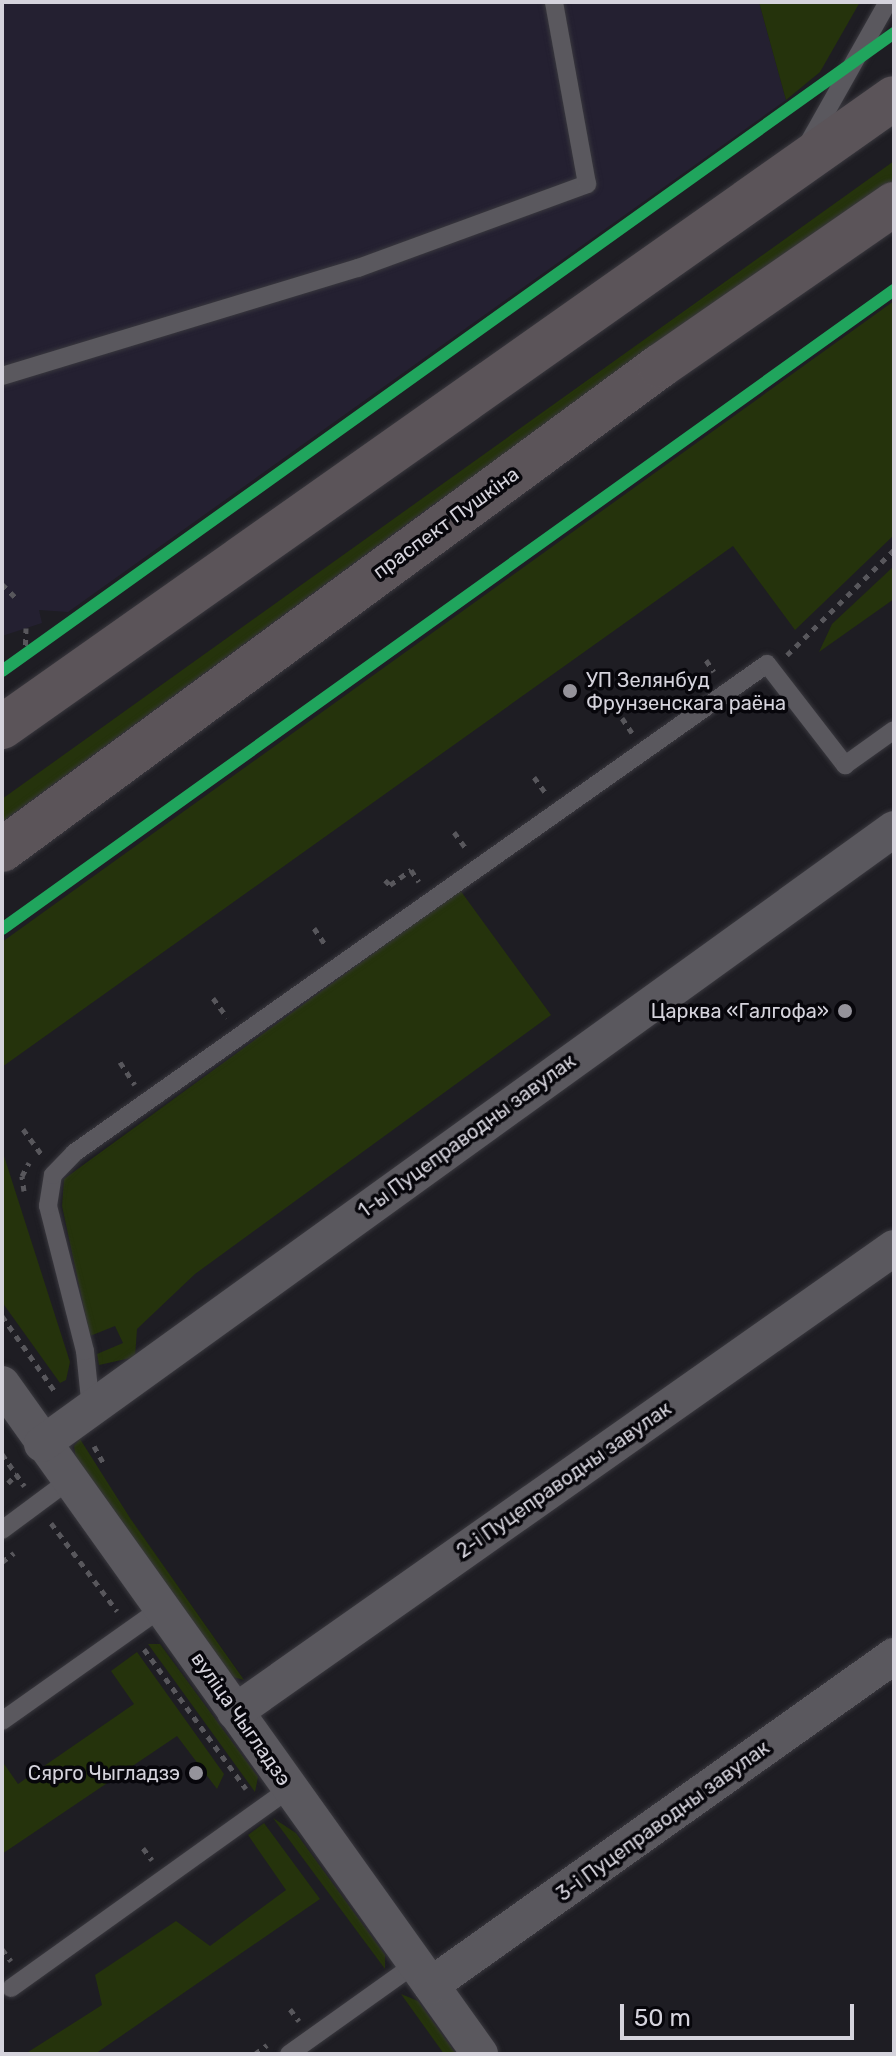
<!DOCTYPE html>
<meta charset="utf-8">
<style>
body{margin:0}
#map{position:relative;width:896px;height:2056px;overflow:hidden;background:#1e1d23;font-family:Rubik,sans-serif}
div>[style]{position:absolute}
.built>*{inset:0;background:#242031}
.green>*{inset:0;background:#25330c}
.path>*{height:5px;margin-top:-2.5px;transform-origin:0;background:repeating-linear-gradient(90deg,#58575c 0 6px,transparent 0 12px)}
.roads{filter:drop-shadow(0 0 2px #39383e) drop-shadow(0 0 2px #39383e)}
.service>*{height:18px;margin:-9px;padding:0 9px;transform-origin:9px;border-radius:9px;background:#5a585e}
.minor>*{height:36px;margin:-18px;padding:0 18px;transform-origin:18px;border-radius:18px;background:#5a585e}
.primary>*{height:44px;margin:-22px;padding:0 22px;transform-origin:22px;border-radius:22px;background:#5b5459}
.cycleway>*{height:12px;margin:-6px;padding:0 6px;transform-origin:6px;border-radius:6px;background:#20a55d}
.dots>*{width:22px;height:22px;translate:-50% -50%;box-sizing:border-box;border:4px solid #07060b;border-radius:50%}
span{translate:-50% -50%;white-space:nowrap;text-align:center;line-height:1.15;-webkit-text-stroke:7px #07060b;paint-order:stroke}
.street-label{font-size:20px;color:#d5d3dc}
.poi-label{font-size:20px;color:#d5d3dc}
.left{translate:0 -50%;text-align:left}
.right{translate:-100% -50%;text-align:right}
.frame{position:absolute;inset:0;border:4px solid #d5d3dc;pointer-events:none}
.scale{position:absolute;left:620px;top:2004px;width:234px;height:36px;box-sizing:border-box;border:4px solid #d5d3dc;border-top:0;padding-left:10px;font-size:24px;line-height:28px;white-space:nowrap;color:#d5d3dc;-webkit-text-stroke:6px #07060b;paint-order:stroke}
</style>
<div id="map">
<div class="built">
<i style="clip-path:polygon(2px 2px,759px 2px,786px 100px,68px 612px,39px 610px,42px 623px,2px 636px)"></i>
</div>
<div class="green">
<i style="clip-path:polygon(759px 2px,860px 2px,820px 72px,786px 100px)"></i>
<i style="clip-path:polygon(894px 161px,894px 182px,431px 506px,2px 822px,2px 799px)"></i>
<i style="clip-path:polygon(894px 301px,894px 535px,795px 630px,733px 546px,2px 1067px,2px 942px)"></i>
<i style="clip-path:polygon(894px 566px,894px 599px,819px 652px,832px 624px)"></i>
<i style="clip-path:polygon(460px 890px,551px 1015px,195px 1274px,137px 1329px,135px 1357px,99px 1365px,97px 1354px,123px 1343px,115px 1326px,90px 1336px,62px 1206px,64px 1179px)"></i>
<i style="clip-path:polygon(4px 1156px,70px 1362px,66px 1380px,60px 1383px,2px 1302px)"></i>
<i style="clip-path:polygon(80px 1439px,130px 1518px,244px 1680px,233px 1677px,76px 1459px,74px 1446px)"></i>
<i style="clip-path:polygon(148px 1644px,160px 1644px,258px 1777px,255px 1792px)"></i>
<i style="clip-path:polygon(137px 1652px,224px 1774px,217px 1789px,177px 1736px,2px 1854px,2px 1761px,18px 1784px,134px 1704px,111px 1671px)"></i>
<i style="clip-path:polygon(273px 1818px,296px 1833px,385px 1955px,385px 1969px)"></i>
<i style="clip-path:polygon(264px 1823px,320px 1899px,95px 2054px,25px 2054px,102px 2005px,95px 1975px,176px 1921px,210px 1946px,286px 1890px,248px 1835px)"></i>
<i style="clip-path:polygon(401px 1994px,418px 2001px,456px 2054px,444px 2054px)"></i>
</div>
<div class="path">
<i style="left:2px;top:584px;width:20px;rotate:45deg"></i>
<i style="left:787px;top:655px;width:150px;rotate:-44.5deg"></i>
<i style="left:25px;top:657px;width:29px;rotate:-88deg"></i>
<i style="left:706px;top:660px;width:14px;rotate:56deg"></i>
<i style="left:2px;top:671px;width:988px;rotate:-35.52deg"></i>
<i style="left:622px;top:718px;width:18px;rotate:56deg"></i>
<i style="left:534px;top:777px;width:19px;rotate:54deg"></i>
<i style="left:454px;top:832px;width:19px;rotate:54deg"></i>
<i style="left:385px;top:880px;width:7px;rotate:45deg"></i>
<i style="left:390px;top:885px;width:26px;rotate:-36deg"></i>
<i style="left:411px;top:870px;width:14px;rotate:56deg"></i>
<i style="left:314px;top:928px;width:23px;rotate:56deg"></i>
<i style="left:2px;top:929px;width:1097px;rotate:-35.62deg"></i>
<i style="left:213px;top:998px;width:24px;rotate:54deg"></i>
<i style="left:120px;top:1062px;width:27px;rotate:57deg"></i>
<i style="left:23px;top:1129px;width:31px;rotate:54deg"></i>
<i style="left:24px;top:1191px;width:15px;rotate:-98deg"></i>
<i style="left:22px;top:1176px;width:15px;rotate:-62deg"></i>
<i style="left:2px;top:1316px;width:94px;rotate:55deg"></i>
<i style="left:94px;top:1446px;width:23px;rotate:61deg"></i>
<i style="left:2px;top:1454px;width:39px;rotate:55deg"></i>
<i style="left:8px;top:1483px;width:13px;rotate:-45deg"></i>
<i style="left:51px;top:1523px;width:110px;rotate:53.1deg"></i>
<i style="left:2px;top:1562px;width:15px;rotate:-37deg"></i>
<i style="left:144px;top:1649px;width:173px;rotate:53.9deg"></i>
<i style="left:143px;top:1848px;width:15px;rotate:53deg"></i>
<i style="left:2px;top:1949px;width:15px;rotate:53deg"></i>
<i style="left:290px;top:2009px;width:15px;rotate:53deg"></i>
<i style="left:255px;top:2054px;width:15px;rotate:-37deg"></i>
</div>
<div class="roads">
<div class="service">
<i style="left:809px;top:142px;width:161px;rotate:-60.6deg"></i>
<i style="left:2px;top:376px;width:372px;rotate:-16.9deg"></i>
<i style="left:358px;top:268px;width:244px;rotate:-20.1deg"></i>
<i style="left:587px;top:184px;width:185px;rotate:-100.3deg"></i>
<i style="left:91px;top:1409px;width:58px;rotate:-95.9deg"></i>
<i style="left:85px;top:1351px;width:150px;rotate:-104.3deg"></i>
<i style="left:48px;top:1206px;width:31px;rotate:-81deg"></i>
<i style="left:53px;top:1175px;width:30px;rotate:-46deg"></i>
<i style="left:74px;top:1153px;width:848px;rotate:-35.21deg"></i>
<i style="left:767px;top:664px;width:128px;rotate:52.3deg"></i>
<i style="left:845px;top:765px;width:60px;rotate:-35.5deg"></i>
<i style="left:2px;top:1530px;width:82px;rotate:-36.6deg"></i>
<i style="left:2px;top:1721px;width:197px;rotate:-35.3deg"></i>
<i style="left:11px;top:1988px;width:343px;rotate:-35.6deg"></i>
<i style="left:289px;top:2054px;width:155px;rotate:-35.5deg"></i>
</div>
<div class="minor">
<i style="left:2px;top:1384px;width:823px;rotate:54.49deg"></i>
<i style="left:42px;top:1444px;width:1051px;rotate:-35.82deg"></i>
<i style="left:235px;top:1712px;width:806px;rotate:-35.15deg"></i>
<i style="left:431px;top:1985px;width:568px;rotate:-35.4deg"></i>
</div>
<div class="primary">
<i style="left:2px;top:727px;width:1091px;rotate:-35.19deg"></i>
<i style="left:2px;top:850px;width:817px;rotate:-36.34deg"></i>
<i style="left:660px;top:366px;width:285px;rotate:-34.7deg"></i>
</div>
</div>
<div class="cycleway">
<i style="left:2px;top:671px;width:1097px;rotate:-35.57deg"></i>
<i style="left:2px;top:929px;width:1097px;rotate:-35.62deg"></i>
</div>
<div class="dots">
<i style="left:570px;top:691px;background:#95939b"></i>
<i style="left:845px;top:1011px;background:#95939b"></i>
<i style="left:196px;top:1773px;background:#95939b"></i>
</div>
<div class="street-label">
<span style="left:446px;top:523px;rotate:-36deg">праспект Пушкіна</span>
<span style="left:467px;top:1136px;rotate:-36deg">1-ы Пуцеправодны завулак</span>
<span style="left:564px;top:1480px;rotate:-35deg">2-і Пуцеправодны завулак</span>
<span style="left:241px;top:1719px;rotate:55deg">вуліца Чыгладзэ</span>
<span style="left:663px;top:1821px;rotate:-36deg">3-і Пуцеправодны завулак</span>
</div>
<div class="poi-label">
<span class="left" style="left:586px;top:692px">УП Зелянбуд<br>Фрунзенскага раёна</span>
<span class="right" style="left:829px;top:1011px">Царква «Галгофа»</span>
<span class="right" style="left:180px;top:1773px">Сярго Чыгладзэ</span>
</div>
<div class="frame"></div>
<div class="scale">50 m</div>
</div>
